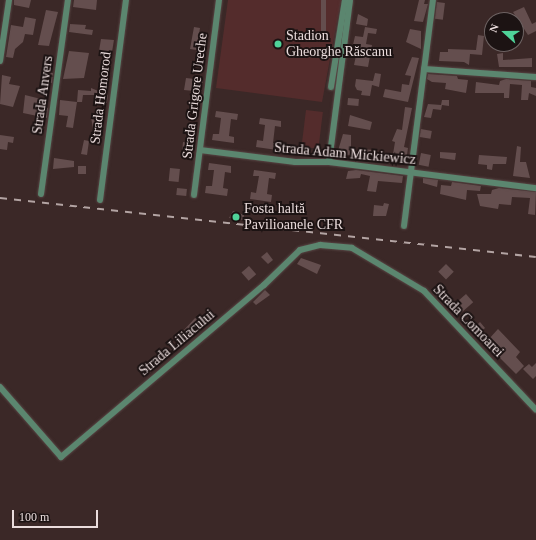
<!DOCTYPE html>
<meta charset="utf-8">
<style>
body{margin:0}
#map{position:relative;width:536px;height:540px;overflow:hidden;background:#3b2827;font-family:"Times New Roman",serif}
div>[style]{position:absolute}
.green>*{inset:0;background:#542c2c;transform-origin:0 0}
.building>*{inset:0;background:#644e4e;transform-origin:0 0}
.roads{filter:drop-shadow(0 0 1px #574544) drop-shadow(0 0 1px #574544)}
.street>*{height:6px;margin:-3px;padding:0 3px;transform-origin:3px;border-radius:3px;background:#5b866f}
.rail>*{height:1.5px;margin-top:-0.75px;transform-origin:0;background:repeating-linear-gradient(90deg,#b3a4a3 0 7px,transparent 0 14px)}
.dots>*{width:11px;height:11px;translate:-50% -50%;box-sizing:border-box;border:2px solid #1c1313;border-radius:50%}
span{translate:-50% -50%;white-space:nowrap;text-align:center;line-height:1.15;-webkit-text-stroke:4px #1c1313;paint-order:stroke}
.poi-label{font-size:14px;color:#eadcdc}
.left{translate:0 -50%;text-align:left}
.street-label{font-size:14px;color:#eadcdc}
.north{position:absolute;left:484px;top:12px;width:40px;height:40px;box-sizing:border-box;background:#1c1313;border:1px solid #6e6363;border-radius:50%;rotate:291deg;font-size:11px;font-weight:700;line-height:16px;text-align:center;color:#eadcdc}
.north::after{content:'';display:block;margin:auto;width:14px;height:18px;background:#4fd399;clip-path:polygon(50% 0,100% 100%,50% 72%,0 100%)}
.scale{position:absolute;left:12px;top:510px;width:86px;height:18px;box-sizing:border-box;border:2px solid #eadcdc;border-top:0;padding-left:5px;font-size:12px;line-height:14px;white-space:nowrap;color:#eadcdc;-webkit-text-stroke:3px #1c1313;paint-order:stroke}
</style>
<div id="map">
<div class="green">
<i style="clip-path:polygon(228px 0,341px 0,322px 102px,216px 88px)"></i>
<i style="left:306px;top:110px;width:17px;height:37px;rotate:7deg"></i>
</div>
<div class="building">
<i style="clip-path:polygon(14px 0,31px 0,29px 8px,14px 5px)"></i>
<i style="clip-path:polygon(74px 0,97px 0,96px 10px,73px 7px)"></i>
<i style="left:321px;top:0;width:5px;height:33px"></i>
<i style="clip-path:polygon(419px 0,425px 0,424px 4px,428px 4px,423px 22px,414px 21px)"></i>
<i style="left:437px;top:2px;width:8px;height:17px;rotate:7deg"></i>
<i style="clip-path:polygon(524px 7px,532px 24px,536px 22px,536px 31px,528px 35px,513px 12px)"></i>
<i style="clip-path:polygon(46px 10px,58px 12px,49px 46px,38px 45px)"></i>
<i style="clip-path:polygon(358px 14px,368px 19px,367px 26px,356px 24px)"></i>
<i style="clip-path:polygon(25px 17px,36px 19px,33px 35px,25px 34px,23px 42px,15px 49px,13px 58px,6px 57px,11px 25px,23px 27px)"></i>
<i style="clip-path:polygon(70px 24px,86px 25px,85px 29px,93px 30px,92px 35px,69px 32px)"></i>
<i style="clip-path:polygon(194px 27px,200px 28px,198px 40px,205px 41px,205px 61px,196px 60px,197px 50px,190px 49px)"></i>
<i style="clip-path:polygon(365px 27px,377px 29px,376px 34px,368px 33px,366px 44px,372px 45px,368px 67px,354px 65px,358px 46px,353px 45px,355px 36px,363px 37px)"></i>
<i style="clip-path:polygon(410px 29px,421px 31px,421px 49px,406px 42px)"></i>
<i style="clip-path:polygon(478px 35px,484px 36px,482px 55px,470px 54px,469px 65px,464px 62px,439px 61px,440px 52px,448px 52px,448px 49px,476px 50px)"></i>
<i style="clip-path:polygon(101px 39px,114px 40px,112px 52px,99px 51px)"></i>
<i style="clip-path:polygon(69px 51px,89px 53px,84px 78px,63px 79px)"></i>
<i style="clip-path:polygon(503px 53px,503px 60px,532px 58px,532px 67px,499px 67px,497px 54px)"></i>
<i style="clip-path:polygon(412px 57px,419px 58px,408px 102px,383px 97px,385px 89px,401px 92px,402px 84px,409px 85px,411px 76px,405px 75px)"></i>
<i style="clip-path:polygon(45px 72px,53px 73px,52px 83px,43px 81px)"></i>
<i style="clip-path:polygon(375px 73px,381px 74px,379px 87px,372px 85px,370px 96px,361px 95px,362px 91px,357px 90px,355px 86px,356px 79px,373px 81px)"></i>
<i style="clip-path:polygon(428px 74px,457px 76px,458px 79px,468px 80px,466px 93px,445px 89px,446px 83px,432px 82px,427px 79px)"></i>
<i style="clip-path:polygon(2px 75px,11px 77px,9px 84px,20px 86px,13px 107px,0 104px)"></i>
<i style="clip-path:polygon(186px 78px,203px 80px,199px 107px,192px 106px,194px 91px,184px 90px)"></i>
<i style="clip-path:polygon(506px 79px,531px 81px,531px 87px,536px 88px,536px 96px,529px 93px,528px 100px,521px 100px,522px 85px,510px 84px,509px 98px,504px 98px,504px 93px,475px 93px,476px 82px,499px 85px,500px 81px)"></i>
<i style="clip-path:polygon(91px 88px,108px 95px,107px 103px,98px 102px,99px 95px,83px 95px,82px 102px,77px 102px,78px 90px,91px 91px)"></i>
<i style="clip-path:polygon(25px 95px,41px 99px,40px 106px,48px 108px,47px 118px,23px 113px)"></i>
<i style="left:348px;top:98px;width:11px;height:7px;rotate:5deg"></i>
<i style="clip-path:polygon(60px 100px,77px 102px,73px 128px,66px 127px,68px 116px,59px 115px)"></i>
<i style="clip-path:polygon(442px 100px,449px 100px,449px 106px,442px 105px,441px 110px,433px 109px,431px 118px,424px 117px,428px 104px,441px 105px)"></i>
<i style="clip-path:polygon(405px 107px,412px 108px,404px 147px,408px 148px,406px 162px,401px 162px,402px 156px,393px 154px,395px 142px,392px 141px,397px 129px,402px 130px)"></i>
<i style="clip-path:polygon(216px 111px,238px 114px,237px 120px,231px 119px,229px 136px,234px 137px,234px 143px,212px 140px,213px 134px,219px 134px,221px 118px,215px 117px)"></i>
<i style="clip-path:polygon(350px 115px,372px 122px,370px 130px,348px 126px)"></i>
<i style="clip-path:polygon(91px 117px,104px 119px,103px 130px,93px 129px)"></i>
<i style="clip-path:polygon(260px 118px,281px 121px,281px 127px,275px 126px,273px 143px,278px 143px,277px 150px,256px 147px,257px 140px,263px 141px,265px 125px,259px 124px)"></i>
<i style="left:421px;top:129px;width:11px;height:8px;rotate:10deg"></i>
<i style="clip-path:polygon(343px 134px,351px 135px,351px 155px,337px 154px)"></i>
<i style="clip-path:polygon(0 135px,14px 137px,13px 143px,8px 142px,7px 150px,0 149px)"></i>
<i style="clip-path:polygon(84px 140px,89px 141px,87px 155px,81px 154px)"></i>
<i style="left:183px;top:142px;width:11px;height:9px;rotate:5deg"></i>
<i style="clip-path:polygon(517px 146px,521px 147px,520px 162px,526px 162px,530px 178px,513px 176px)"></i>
<i style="clip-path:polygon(363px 149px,374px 150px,373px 153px,382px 155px,381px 159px,362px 157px)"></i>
<i style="clip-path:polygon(440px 152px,456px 153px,455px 160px,440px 158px)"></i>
<i style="left:421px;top:153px;width:10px;height:12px;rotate:11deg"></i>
<i style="clip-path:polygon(479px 155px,507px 157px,506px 164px,493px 164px,492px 170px,487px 169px,487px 165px,478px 164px)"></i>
<i style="clip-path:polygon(54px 158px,74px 161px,74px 167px,53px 169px)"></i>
<i style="clip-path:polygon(209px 163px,231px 166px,231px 173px,225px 172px,223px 188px,228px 189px,227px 196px,205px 193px,206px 186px,212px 186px,214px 170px,208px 170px)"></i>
<i style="left:78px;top:166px;width:8px;height:8px"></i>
<i style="left:170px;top:168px;width:10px;height:13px;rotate:6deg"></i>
<i style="clip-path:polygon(254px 170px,276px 173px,275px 179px,269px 178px,267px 194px,272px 195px,271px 202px,250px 199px,251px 192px,256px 193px,259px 176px,253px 176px)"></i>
<i style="clip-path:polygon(356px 170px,403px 176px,402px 183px,378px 181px,376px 192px,367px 191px,370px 176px,361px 174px,360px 178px,346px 179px,348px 171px)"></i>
<i style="clip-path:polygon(423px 178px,438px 180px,437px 187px,423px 183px)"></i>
<i style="clip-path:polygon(452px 182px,481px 186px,480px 191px,467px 190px,466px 200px,440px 194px,441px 185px,451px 186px)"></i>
<i style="left:177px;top:188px;width:10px;height:7px;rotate:6deg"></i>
<i style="clip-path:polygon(499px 188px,536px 192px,535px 215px,528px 214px,530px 198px,512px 197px,511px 205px,499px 204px,498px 209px,480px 206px,477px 194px,491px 194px,492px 190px)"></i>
<i style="clip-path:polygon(384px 203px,389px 204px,386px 216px,373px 216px,374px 205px,383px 206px)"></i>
<i style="clip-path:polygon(233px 211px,244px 215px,243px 220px,229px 218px)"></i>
<i style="clip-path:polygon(267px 252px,273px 260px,268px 264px,261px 257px)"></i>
<i style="clip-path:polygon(301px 258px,321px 265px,317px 274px,297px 264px)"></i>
<i style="left:446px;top:264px;width:11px;height:11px;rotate:45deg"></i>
<i style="left:249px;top:266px;width:11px;height:10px;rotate:49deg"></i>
<i style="clip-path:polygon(265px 290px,270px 295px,256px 305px,253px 302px)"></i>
<i style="left:466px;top:294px;width:11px;height:17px;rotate:49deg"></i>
<i style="clip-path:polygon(196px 317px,202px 324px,187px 336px,183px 331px)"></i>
<i style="clip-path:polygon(480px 322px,485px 328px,478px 334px,473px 329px)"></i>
<i style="clip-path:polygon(498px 329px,520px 352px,516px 357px,524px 366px,516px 374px,492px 350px,495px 347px,488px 340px)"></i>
<i style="clip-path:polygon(536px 363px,536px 376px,533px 379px,523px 369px,529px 364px,532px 367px)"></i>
</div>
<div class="roads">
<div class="street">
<i style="left:0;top:61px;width:62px;rotate:-81.6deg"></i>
<i style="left:424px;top:69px;width:112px;rotate:4.1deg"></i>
<i style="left:331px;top:87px;width:88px;rotate:-80.9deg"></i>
<i style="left:200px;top:150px;width:96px;rotate:7.2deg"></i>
<i style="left:295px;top:162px;width:34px"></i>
<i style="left:329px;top:162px;width:209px;rotate:7.2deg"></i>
<i style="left:329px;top:162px;width:163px;rotate:-82.6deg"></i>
<i style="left:41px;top:194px;width:196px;rotate:-82.1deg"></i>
<i style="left:194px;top:195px;width:197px;rotate:-82.7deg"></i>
<i style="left:100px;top:200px;width:202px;rotate:-82.6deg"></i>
<i style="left:404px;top:226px;width:228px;rotate:-82.7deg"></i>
<i style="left:0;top:387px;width:93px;rotate:48.9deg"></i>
<i style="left:61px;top:457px;width:266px;rotate:-40.3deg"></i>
<i style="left:264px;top:285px;width:50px;rotate:-44.2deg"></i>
<i style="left:300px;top:250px;width:21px;rotate:-14deg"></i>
<i style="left:320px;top:245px;width:32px;rotate:5deg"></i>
<i style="left:352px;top:248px;width:84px;rotate:30.8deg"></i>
<i style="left:424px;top:291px;width:163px;rotate:46.7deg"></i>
</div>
</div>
<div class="rail">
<i style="left:0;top:198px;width:539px;rotate:6.28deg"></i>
</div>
<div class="dots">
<i style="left:278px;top:44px;background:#4fd399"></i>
<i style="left:236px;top:217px;background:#4fd399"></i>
</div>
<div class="poi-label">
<span class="left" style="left:286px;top:44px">Stadion<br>Gheorghe Răscanu</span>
<span class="left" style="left:244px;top:217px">Fosta haltă<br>Pavilioanele CFR</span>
</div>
<div class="street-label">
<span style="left:43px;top:95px;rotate:-82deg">Strada Anvers</span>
<span style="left:195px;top:96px;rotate:-83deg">Strada Grigore Ureche</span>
<span style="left:101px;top:98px;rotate:-83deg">Strada Homorod</span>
<span style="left:345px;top:154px;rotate:5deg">Strada Adam Mickiewicz</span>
<span style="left:468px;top:321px;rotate:46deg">Strada Comoarei</span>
<span style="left:177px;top:343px;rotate:-40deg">Strada Liliacului</span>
</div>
<div class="north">N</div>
<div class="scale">100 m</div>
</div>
